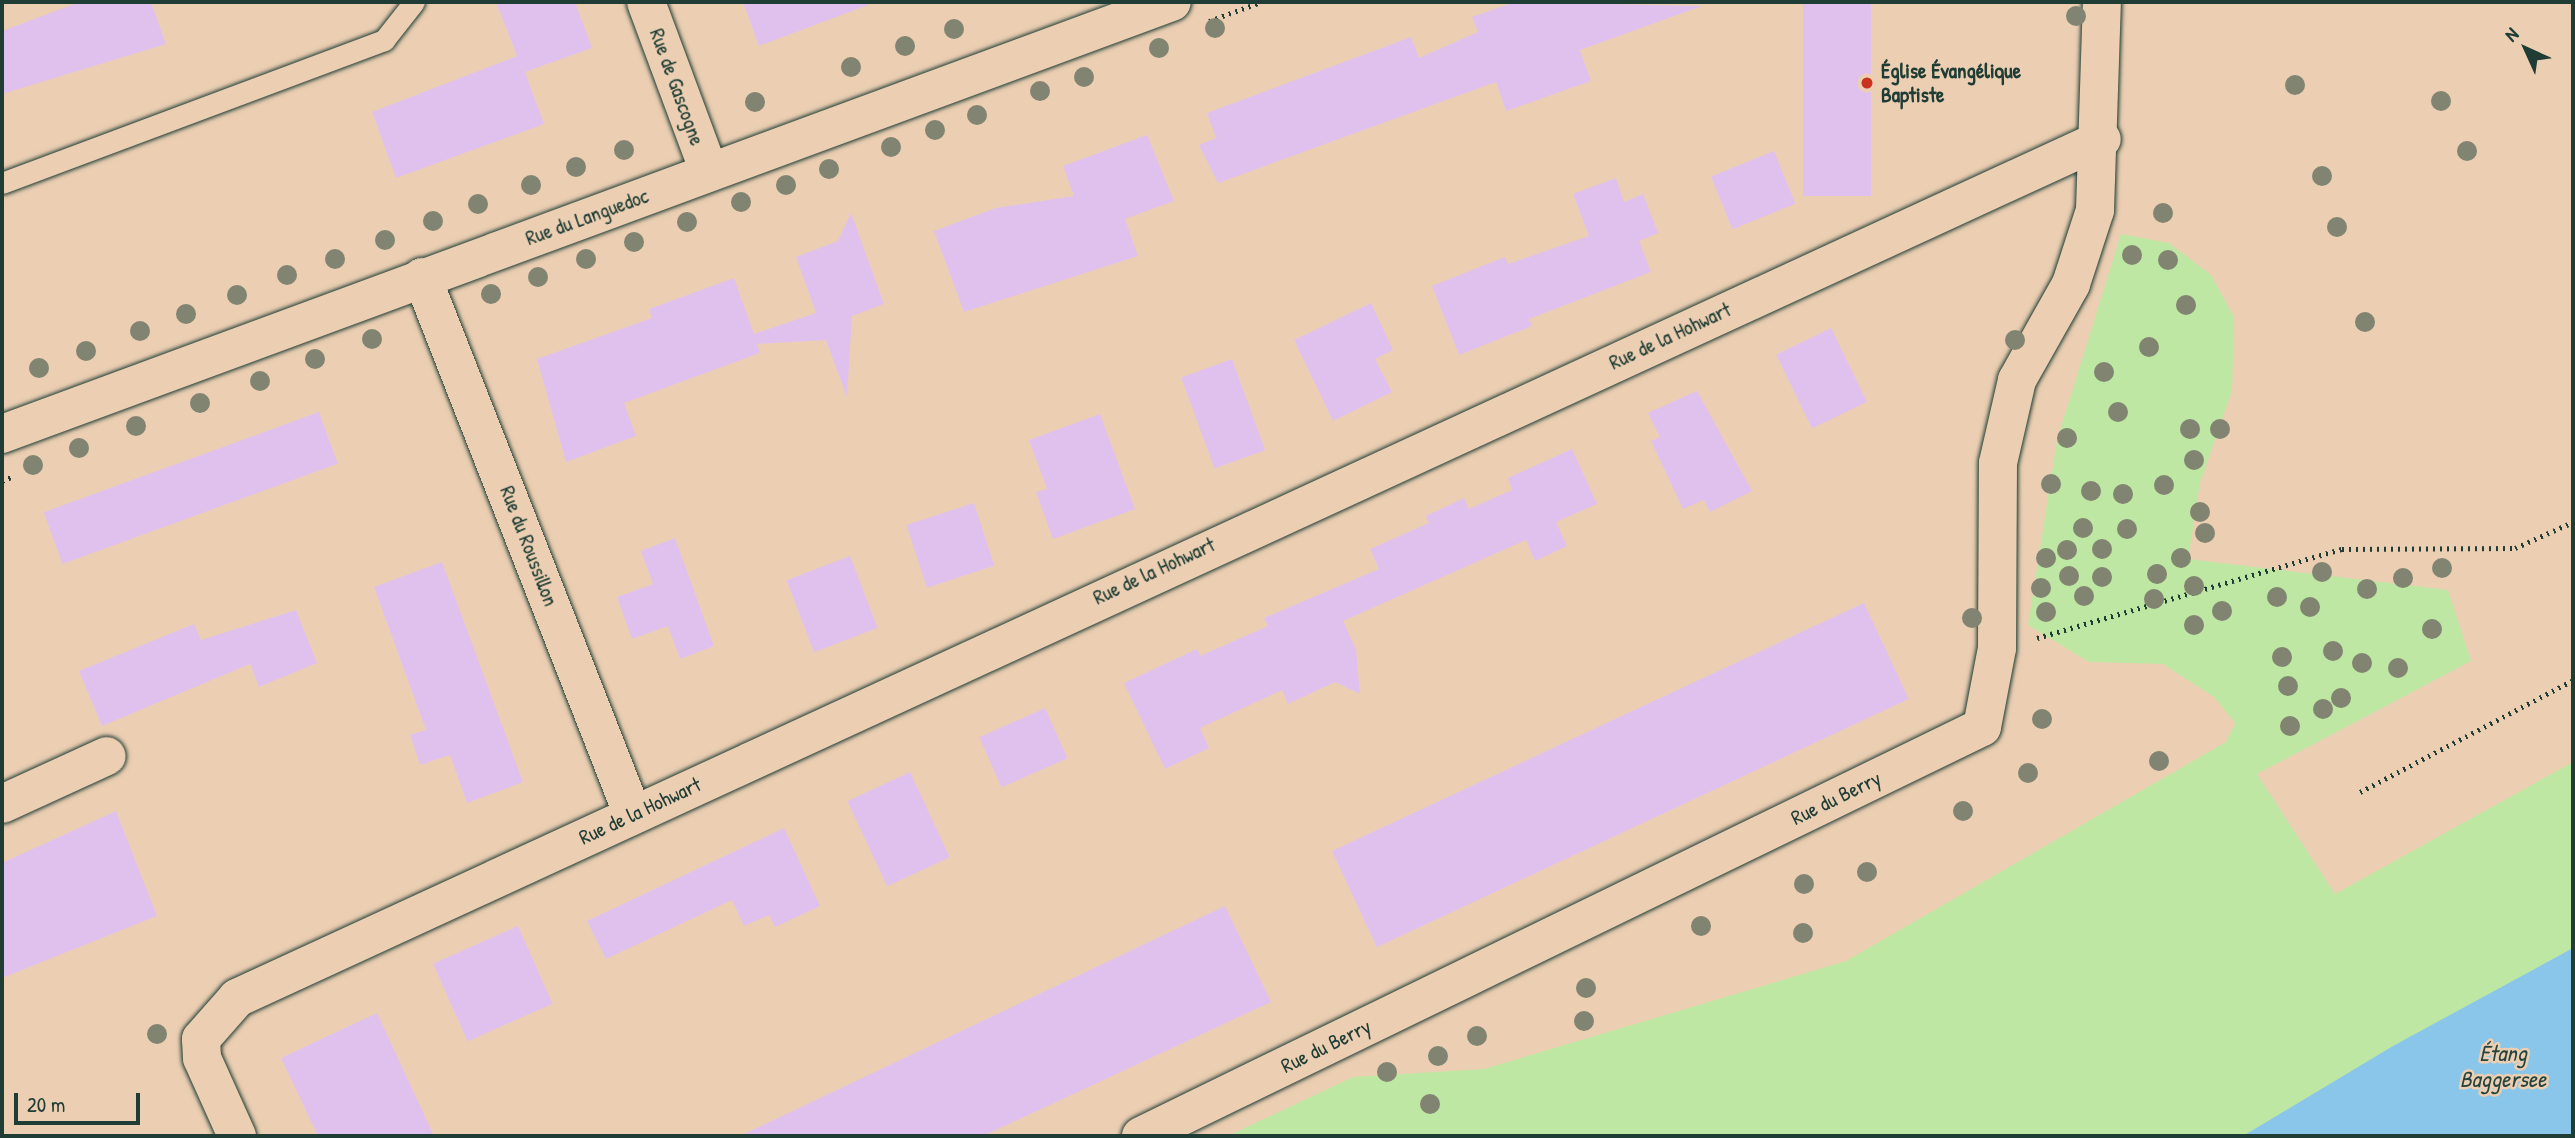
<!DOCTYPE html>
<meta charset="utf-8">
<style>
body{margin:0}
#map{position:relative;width:2575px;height:1138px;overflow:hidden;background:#eccfb3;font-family:"Patrick Hand",sans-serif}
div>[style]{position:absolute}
.green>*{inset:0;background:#bee7a3}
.water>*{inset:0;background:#8ac6ea}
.building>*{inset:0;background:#e0c1ee;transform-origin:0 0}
.path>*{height:4.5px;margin-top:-2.25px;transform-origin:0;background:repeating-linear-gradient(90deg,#1f3d34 0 2px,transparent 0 7px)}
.roads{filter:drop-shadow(0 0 2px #1f3d34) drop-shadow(0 0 2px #1f3d34)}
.service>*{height:21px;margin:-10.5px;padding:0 10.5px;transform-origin:10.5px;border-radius:10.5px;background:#eccfb3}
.minor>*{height:38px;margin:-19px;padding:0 19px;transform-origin:19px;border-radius:19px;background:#eccfb3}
.tertiary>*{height:38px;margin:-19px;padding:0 19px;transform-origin:19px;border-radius:19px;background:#eccfb3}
.trees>*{width:20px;height:20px;margin:-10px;border-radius:50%;background:#808470}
.dots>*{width:19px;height:19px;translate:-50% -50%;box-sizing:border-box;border:4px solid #eccfb3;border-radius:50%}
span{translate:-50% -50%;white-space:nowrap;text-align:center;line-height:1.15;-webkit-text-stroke:5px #eccfb3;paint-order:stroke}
.poi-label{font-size:21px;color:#1f3d34;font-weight:700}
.left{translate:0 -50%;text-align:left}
.street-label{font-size:21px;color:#1f3d34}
.water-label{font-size:23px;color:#24443d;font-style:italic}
.frame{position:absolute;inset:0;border:4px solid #1f3d34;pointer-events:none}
.north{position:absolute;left:2491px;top:14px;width:70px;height:70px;-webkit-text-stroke:5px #eccfb3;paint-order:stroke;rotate:315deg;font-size:19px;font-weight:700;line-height:28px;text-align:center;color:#1f3d34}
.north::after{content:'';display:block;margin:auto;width:24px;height:32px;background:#1f3d34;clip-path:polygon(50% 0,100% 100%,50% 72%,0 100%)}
.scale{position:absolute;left:14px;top:1093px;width:126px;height:32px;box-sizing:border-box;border:4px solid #1f3d34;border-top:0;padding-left:9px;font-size:21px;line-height:24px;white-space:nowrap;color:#1f3d34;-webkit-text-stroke:5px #eccfb3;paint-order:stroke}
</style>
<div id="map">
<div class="green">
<i style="clip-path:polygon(2121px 234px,2169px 243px,2211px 275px,2234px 317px,2232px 391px,2200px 483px,2188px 559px,2448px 590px,2471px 661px,2257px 774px,2335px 894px,2573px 762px,2573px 948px,2243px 1136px,1228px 1136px,1353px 1077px,1484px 1069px,1846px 961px,2226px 742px,2235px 723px,2214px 697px,2163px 664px,2089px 662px,2028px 625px,2057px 440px)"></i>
</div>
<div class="water">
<i style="clip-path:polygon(2573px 948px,2573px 1136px,2243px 1136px,2393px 1046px)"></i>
</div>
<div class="building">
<i style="clip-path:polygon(80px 2px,151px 2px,166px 44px,2px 94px,2px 31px)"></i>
<i style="clip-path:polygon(496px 2px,575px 2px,592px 48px,525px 72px,544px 124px,396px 178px,372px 112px,517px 56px)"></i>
<i style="clip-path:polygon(743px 2px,867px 2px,868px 5px,759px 46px)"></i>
<i style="clip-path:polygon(1515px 2px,1702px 6px,1580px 50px,1591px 81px,1506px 111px,1496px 82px,1218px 183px,1199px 145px,1216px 138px,1207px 113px,1411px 37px,1419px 58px,1478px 32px,1472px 17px)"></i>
<i style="left:1803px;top:2px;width:68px;height:194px"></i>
<i style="clip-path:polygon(1147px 135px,1174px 201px,1125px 219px,1138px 256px,964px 312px,934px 231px,996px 208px,1074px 196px,1063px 166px)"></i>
<i style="left:1774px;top:151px;width:57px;height:68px;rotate:68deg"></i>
<i style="clip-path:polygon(1616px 178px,1624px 202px,1643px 194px,1658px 233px,1639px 241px,1651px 272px,1529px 319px,1532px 326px,1459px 355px,1432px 286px,1505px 257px,1508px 264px,1589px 236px,1573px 194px)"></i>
<i style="clip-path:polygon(851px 213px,884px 304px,852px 316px,847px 397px,826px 340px,757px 344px,760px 353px,624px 403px,636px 436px,566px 462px,537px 359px,652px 318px,649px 309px,734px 278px,754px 334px,816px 313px,796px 257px,838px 241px)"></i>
<i style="clip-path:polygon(1371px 303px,1393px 350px,1375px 359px,1392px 392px,1333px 421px,1294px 340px)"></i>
<i style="left:1831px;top:328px;width:82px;height:61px;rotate:64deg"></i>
<i style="left:1232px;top:359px;width:97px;height:54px;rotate:70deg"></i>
<i style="clip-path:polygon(1697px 391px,1752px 491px,1710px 512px,1704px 500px,1683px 509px,1651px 441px,1660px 437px,1648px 413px)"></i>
<i style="left:319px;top:412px;width:55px;height:293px;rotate:70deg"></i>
<i style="clip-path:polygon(1100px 414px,1135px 509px,1053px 539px,1036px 492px,1047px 489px,1029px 440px)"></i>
<i style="clip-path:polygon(1572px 449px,1597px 504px,1556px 522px,1567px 546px,1535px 561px,1526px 540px,1343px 621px,1356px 649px,1360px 694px,1335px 682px,1288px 704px,1282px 690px,1200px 728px,1209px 748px,1165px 769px,1124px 683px,1197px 649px,1200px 656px,1268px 626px,1264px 618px,1379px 569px,1370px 549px,1429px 523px,1426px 516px,1464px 498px,1469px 509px,1512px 490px,1508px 478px)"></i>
<i style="left:974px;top:503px;width:66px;height:71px;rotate:72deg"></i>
<i style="clip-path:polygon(675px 538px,714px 646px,680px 659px,668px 626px,632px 639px,617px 597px,653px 584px,641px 551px)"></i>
<i style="left:850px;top:556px;width:77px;height:68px;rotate:69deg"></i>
<i style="clip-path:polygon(442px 562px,523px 782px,467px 803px,450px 755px,420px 765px,410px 735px,426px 730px,374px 587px)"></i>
<i style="left:1864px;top:603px;width:106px;height:587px;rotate:65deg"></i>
<i style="clip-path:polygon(296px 610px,317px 663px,259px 687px,250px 664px,102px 726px,79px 671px,194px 624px,201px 640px)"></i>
<i style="left:1045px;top:708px;width:55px;height:72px;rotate:66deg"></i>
<i style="left:910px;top:772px;width:94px;height:69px;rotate:65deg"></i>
<i style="clip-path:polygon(116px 811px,157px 916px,2px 978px,2px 863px)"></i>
<i style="clip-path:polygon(784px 828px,820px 906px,775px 927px,769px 915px,744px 926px,732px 900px,606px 959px,587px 921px)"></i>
<i style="clip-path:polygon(1225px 906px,1271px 1002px,983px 1136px,740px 1136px)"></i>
<i style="left:518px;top:926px;width:85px;height:93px;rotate:66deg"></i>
<i style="clip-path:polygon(377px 1013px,434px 1136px,318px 1136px,281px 1058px)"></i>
</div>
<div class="path">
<i style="left:1209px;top:21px;width:55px;rotate:-20.1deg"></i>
<i style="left:2px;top:481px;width:13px;rotate:-23deg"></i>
<i style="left:2037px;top:638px;width:318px;rotate:-16.3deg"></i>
<i style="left:2342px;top:549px;width:173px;rotate:-0.3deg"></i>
<i style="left:2515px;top:548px;width:64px;rotate:-24.1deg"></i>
<i style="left:2360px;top:792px;width:241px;rotate:-27.7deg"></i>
</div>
<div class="roads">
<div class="service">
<i style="left:2px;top:183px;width:408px;rotate:-20.5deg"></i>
<i style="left:384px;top:40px;width:48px;rotate:-51.7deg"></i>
</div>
<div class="minor">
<i style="left:646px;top:2px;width:180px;rotate:69.6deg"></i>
<i style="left:422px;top:277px;width:578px;rotate:68.59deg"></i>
<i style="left:2px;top:804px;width:115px;rotate:-24.6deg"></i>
<i style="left:237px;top:1136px;width:85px;rotate:-114.2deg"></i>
<i style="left:202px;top:1058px;width:19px;rotate:-93deg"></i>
<i style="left:201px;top:1039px;width:55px;rotate:-48.7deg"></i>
<i style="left:237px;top:998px;width:2053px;rotate:-24.73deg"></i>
<i style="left:1141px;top:1136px;width:935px;rotate:-25.93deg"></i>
<i style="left:1982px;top:727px;width:80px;rotate:-79.2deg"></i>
<i style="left:1997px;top:648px;width:185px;rotate:-89.7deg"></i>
<i style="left:1998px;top:463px;width:85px;rotate:-77.1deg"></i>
<i style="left:2017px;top:380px;width:110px;rotate:-60.6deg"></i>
<i style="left:2071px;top:284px;width:78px;rotate:-72deg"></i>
<i style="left:2095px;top:210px;width:208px;rotate:-88.1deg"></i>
</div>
<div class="tertiary">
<i style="left:2px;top:434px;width:1247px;rotate:-20.27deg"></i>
</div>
</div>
<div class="trees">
<i style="left:2076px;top:16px"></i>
<i style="left:1215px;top:28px"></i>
<i style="left:954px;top:29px"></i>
<i style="left:905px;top:46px"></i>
<i style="left:1159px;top:48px"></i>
<i style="left:851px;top:67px"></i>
<i style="left:1084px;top:77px"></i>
<i style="left:2295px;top:85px"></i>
<i style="left:1040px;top:91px"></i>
<i style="left:2441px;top:101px"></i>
<i style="left:755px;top:102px"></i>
<i style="left:977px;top:115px"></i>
<i style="left:935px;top:130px"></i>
<i style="left:891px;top:147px"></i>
<i style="left:624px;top:150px"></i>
<i style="left:2467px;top:151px"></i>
<i style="left:576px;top:167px"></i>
<i style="left:829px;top:169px"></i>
<i style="left:2322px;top:176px"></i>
<i style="left:531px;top:185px"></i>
<i style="left:786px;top:185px"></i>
<i style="left:741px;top:202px"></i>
<i style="left:478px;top:204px"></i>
<i style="left:2163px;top:213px"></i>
<i style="left:433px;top:221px"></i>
<i style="left:687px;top:222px"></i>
<i style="left:2337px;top:227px"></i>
<i style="left:385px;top:240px"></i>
<i style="left:634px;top:242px"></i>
<i style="left:2132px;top:255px"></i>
<i style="left:335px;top:259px"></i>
<i style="left:586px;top:259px"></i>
<i style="left:2168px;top:260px"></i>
<i style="left:287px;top:275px"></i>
<i style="left:538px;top:277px"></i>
<i style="left:491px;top:294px"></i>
<i style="left:237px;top:295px"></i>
<i style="left:2186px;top:305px"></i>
<i style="left:186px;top:314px"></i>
<i style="left:2365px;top:322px"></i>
<i style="left:140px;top:331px"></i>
<i style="left:372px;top:339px"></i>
<i style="left:2015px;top:340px"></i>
<i style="left:2149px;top:347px"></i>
<i style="left:86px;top:351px"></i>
<i style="left:315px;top:359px"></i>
<i style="left:39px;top:368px"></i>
<i style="left:2104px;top:372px"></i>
<i style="left:260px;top:381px"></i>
<i style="left:200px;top:403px"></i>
<i style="left:2118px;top:412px"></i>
<i style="left:136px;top:426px"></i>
<i style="left:2190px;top:429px"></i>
<i style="left:2220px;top:429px"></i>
<i style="left:2067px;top:438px"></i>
<i style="left:79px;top:448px"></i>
<i style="left:2194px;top:460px"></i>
<i style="left:33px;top:465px"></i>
<i style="left:2051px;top:484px"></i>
<i style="left:2164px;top:485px"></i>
<i style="left:2091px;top:491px"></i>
<i style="left:2123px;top:494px"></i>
<i style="left:2200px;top:512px"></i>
<i style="left:2083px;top:528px"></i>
<i style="left:2127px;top:529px"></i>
<i style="left:2205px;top:533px"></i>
<i style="left:2102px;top:549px"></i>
<i style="left:2067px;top:550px"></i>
<i style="left:2046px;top:558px"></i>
<i style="left:2181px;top:558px"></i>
<i style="left:2442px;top:568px"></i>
<i style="left:2322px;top:572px"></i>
<i style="left:2157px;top:574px"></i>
<i style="left:2069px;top:576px"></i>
<i style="left:2102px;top:577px"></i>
<i style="left:2403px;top:578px"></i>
<i style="left:2194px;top:586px"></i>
<i style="left:2041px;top:588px"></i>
<i style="left:2367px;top:589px"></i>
<i style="left:2084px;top:596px"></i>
<i style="left:2277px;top:597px"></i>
<i style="left:2154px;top:599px"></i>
<i style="left:2310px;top:607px"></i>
<i style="left:2222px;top:611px"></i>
<i style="left:2046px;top:612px"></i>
<i style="left:1972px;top:618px"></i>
<i style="left:2194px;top:625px"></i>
<i style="left:2432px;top:629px"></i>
<i style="left:2333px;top:651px"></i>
<i style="left:2282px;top:657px"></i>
<i style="left:2362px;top:663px"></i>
<i style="left:2398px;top:668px"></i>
<i style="left:2288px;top:686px"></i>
<i style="left:2341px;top:698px"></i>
<i style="left:2323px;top:709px"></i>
<i style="left:2042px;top:719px"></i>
<i style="left:2290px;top:726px"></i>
<i style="left:2159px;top:761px"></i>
<i style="left:2028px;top:773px"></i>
<i style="left:1963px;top:811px"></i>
<i style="left:1867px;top:872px"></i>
<i style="left:1804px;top:884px"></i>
<i style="left:1701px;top:926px"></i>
<i style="left:1803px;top:933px"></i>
<i style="left:1586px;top:988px"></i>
<i style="left:1584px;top:1021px"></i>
<i style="left:157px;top:1034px"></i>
<i style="left:1477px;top:1036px"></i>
<i style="left:1438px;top:1056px"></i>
<i style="left:1387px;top:1072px"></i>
<i style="left:1430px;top:1104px"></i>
</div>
<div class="dots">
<i style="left:1867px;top:83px;background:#c8321e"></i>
</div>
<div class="poi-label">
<span class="left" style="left:1881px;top:83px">Église Évangélique<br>Baptiste</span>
</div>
<div class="street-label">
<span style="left:677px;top:87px;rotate:70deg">Rue de Gascogne</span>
<span style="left:587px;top:217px;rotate:-20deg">Rue du Languedoc</span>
<span style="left:1670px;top:336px;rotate:-25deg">Rue de la Hohwart</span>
<span style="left:529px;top:546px;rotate:69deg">Rue du Roussillon</span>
<span style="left:1154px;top:571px;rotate:-25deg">Rue de la Hohwart</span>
<span style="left:1836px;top:798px;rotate:-26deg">Rue du Berry</span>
<span style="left:640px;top:811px;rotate:-25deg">Rue de la Hohwart</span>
<span style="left:1326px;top:1046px;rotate:-26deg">Rue du Berry</span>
</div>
<div class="water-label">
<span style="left:2503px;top:1066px">Étang<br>Baggersee</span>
</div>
<div class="frame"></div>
<div class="north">N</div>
<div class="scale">20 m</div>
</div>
